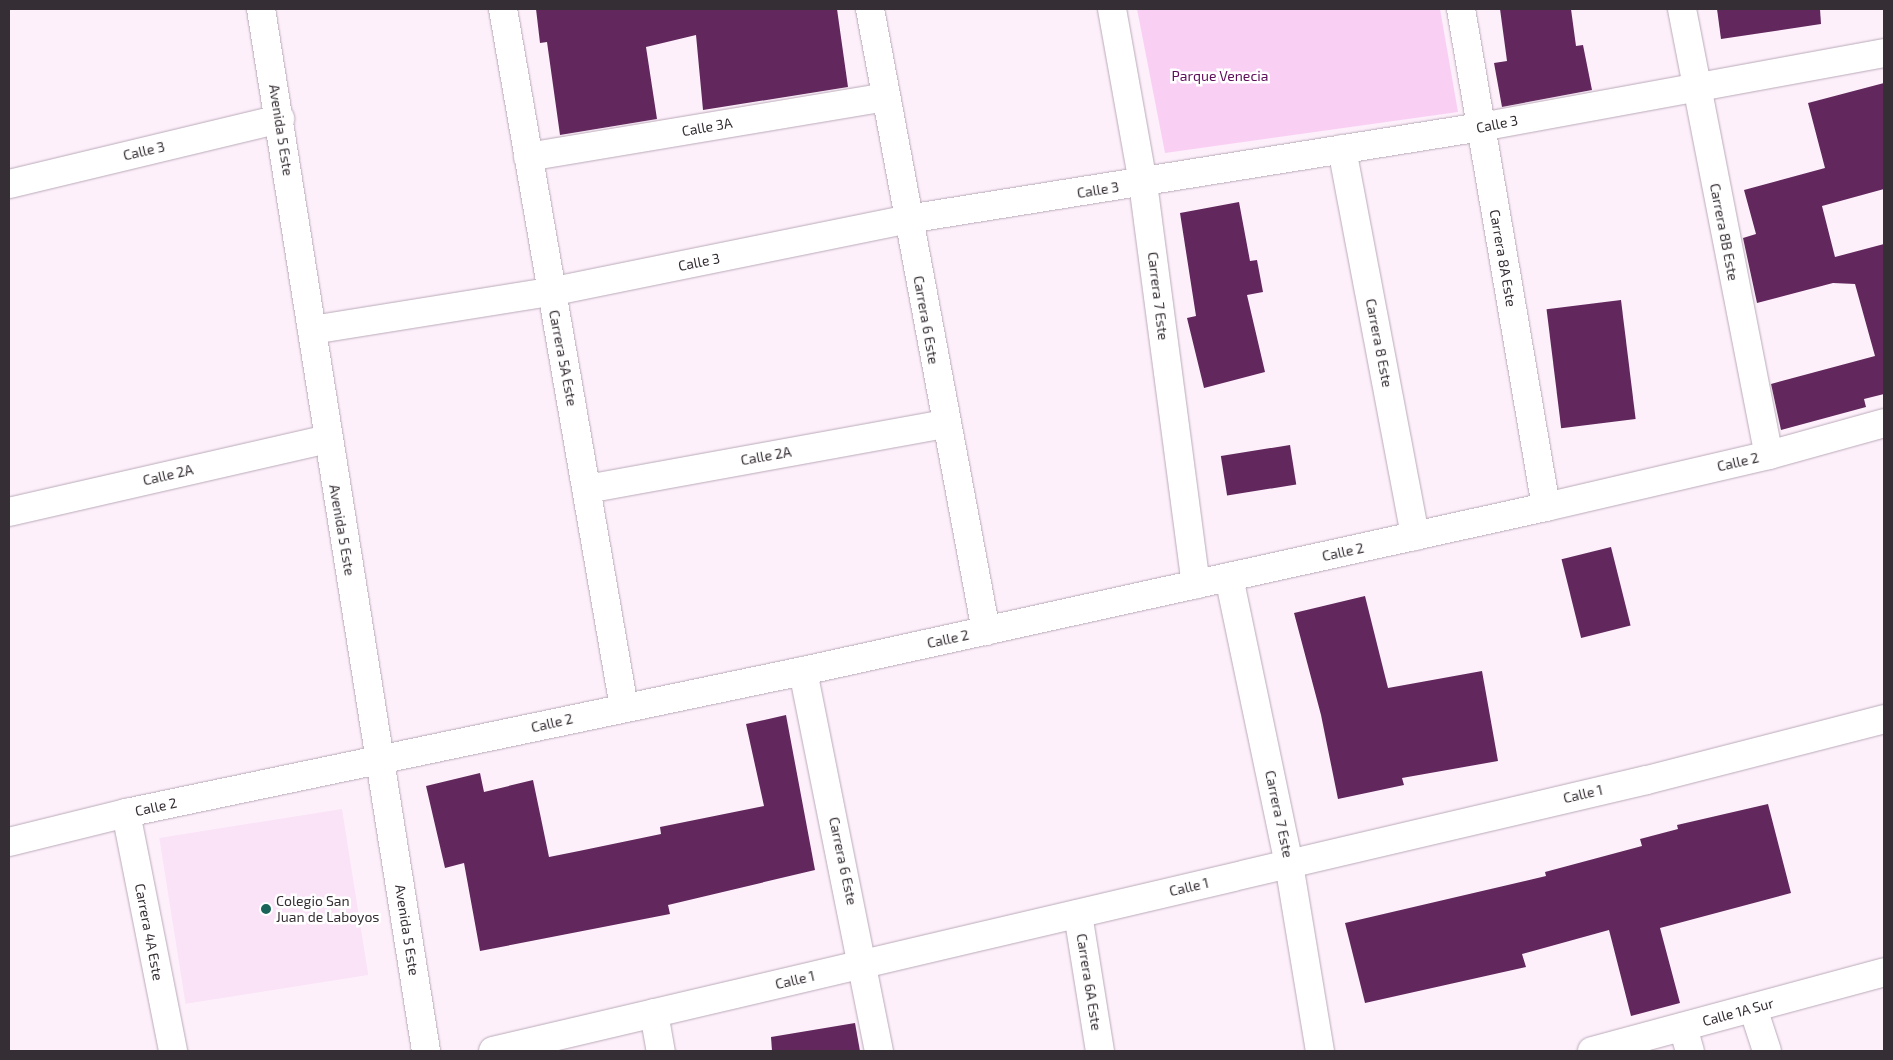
<!DOCTYPE html>
<style>
body{margin:0}
#map{position:relative;width:1893px;height:1060px;overflow:hidden;background:#fdf0fb;font-family:"Exo 2",sans-serif}
div>[style]{position:absolute}
.built>*{inset:0;background:#fae2f7;transform-origin:0 0}
.green>*{inset:0;background:#f9d0f4}
.building>*{inset:0;background:#62285d;transform-origin:0 0}
.roads{filter:drop-shadow(0 0 1px #baaab8) drop-shadow(0 0 1px #baaab8)}
.minor>*{height:28px;margin:-14px;padding:0 14px;transform-origin:14px;border-radius:14px;background:#fff}
.secondary>*{height:28px;margin:-14px;padding:0 14px;transform-origin:14px;border-radius:14px;background:#fff}
.dots>*{width:14px;height:14px;translate:-50% -50%;box-sizing:border-box;border:2px solid #fff;border-radius:50%}
span{translate:-50% -50%;white-space:nowrap;text-align:center;line-height:1.15;-webkit-text-stroke:5px #fff;paint-order:stroke}
.park-label{font-size:14px;color:#5d0d59}
.street-label{font-size:14px;color:#352e34}
.poi-label{font-size:14px;color:#352e34}
.left{translate:0 -50%;text-align:left}
.frame{position:absolute;inset:0;border:10px solid #352e34;pointer-events:none}
</style>
<div id="map">
<div class="built">
<i style="left:342px;top:809px;width:168px;height:185px;rotate:81deg"></i>
</div>
<div class="green">
<i style="clip-path:polygon(1137px 9px,1440px 9px,1458px 112px,1165px 153px)"></i>
</div>
<div class="building">
<i style="clip-path:polygon(536px 9px,837px 9px,848px 87px,703px 110px,696px 35px,646px 47px,657px 119px,560px 135px,547px 42px,540px 43px)"></i>
<i style="clip-path:polygon(1500px 9px,1571px 9px,1576px 46px,1583px 45px,1592px 90px,1502px 107px,1494px 63px,1507px 61px)"></i>
<i style="clip-path:polygon(1717px 9px,1820px 9px,1821px 24px,1721px 39px)"></i>
<i style="clip-path:polygon(1884px 83px,1884px 189px,1822px 206px,1835px 257px,1884px 244px,1884px 394px,1864px 399px,1866px 407px,1781px 430px,1771px 384px,1875px 356px,1855px 284px,1833px 283px,1757px 303px,1743px 238px,1756px 234px,1744px 190px,1825px 168px,1808px 103px)"></i>
<i style="clip-path:polygon(1239px 202px,1250px 261px,1257px 260px,1263px 292px,1247px 295px,1265px 372px,1204px 388px,1187px 318px,1196px 316px,1180px 213px)"></i>
<i style="left:1621px;top:300px;width:120px;height:75px;rotate:83deg"></i>
<i style="left:1290px;top:445px;width:40px;height:70px;rotate:81deg"></i>
<i style="left:1611px;top:547px;width:81px;height:51px;rotate:76deg"></i>
<i style="clip-path:polygon(1365px 596px,1388px 688px,1482px 671px,1498px 761px,1402px 778px,1404px 785px,1338px 799px,1321px 715px,1294px 613px)"></i>
<i style="clip-path:polygon(786px 715px,815px 870px,668px 905px,670px 914px,480px 951px,464px 863px,445px 868px,426px 786px,480px 773px,484px 792px,533px 780px,549px 857px,579px 851px,661px 834px,660px 827px,764px 806px,746px 724px)"></i>
<i style="clip-path:polygon(1768px 804px,1791px 893px,1660px 928px,1680px 1003px,1631px 1016px,1609px 930px,1522px 954px,1526px 967px,1365px 1003px,1345px 923px,1546px 876px,1545px 872px,1642px 846px,1640px 839px,1678px 829px,1677px 825px)"></i>
<i style="clip-path:polygon(855px 1023px,860px 1051px,772px 1051px,771px 1037px)"></i>
</div>
<div class="roads">
<div class="minor">
<i style="left:503px;top:9px;width:708px;rotate:80.17deg"></i>
<i style="left:870px;top:9px;width:633px;rotate:79.44deg"></i>
<i style="left:1112px;top:9px;width:177px;rotate:79.9deg"></i>
<i style="left:1143px;top:183px;width:405px;rotate:82.5deg"></i>
<i style="left:1461px;top:9px;width:505px;rotate:80.31deg"></i>
<i style="left:1682px;top:9px;width:454px;rotate:79deg"></i>
<i style="left:1342px;top:149px;width:394px;rotate:79.3deg"></i>
<i style="left:528px;top:157px;width:363px;rotate:-9.5deg"></i>
<i style="left:9px;top:184px;width:279px;rotate:-13.5deg"></i>
<i style="left:312px;top:330px;width:241px;rotate:-9.1deg"></i>
<i style="left:550px;top:292px;width:365px;rotate:-11.5deg"></i>
<i style="left:908px;top:219px;width:580px;rotate:-9.12deg"></i>
<i style="left:1481px;top:127px;width:410px;rotate:-10.4deg"></i>
<i style="left:587px;top:489px;width:365px;rotate:-10.3deg"></i>
<i style="left:9px;top:512px;width:326px;rotate:-12.9deg"></i>
<i style="left:1229px;top:577px;width:293px;rotate:78.2deg"></i>
<i style="left:1289px;top:864px;width:190px;rotate:80.6deg"></i>
<i style="left:803px;top:671px;width:388px;rotate:78.7deg"></i>
<i style="left:126px;top:813px;width:243px;rotate:78.8deg"></i>
<i style="left:9px;top:842px;width:121px;rotate:-13.9deg"></i>
<i style="left:126px;top:813px;width:692px;rotate:-11.85deg"></i>
<i style="left:803px;top:671px;width:761px;rotate:-12.45deg"></i>
<i style="left:1546px;top:507px;width:229px;rotate:-13.1deg"></i>
<i style="left:1769px;top:455px;width:119px;rotate:-15.5deg"></i>
<i style="left:1078px;top:914px;width:139px;rotate:80.9deg"></i>
<i style="left:1753px;top:1008px;width:45px;rotate:72deg"></i>
<i style="left:654px;top:1013px;width:39px;rotate:80deg"></i>
<i style="left:1683px;top:1027px;width:25px;rotate:74deg"></i>
<i style="left:493px;top:1051px;width:1185px;rotate:-13.22deg"></i>
<i style="left:1647px;top:780px;width:245px;rotate:-14.4deg"></i>
<i style="left:1592px;top:1051px;width:302px;rotate:-15.1deg"></i>
</div>
<div class="secondary">
<i style="left:261px;top:9px;width:1055px;rotate:81deg"></i>
</div>
</div>
<div class="dots">
<i style="left:266px;top:909px;background:#1a6358"></i>
</div>
<div class="park-label">
<span style="left:1220px;top:76px">Parque Venecia</span>
</div>
<div class="street-label">
<span style="left:1497px;top:124px;rotate:-11deg">Calle 3</span>
<span style="left:707px;top:127px;rotate:-10deg">Calle 3A</span>
<span style="left:281px;top:130px;rotate:81deg">Avenida 5 Este</span>
<span style="left:144px;top:151px;rotate:-13deg">Calle 3</span>
<span style="left:1098px;top:190px;rotate:-9deg">Calle 3</span>
<span style="left:1724px;top:232px;rotate:79deg">Carrera 8B Este</span>
<span style="left:1503px;top:258px;rotate:80deg">Carrera 8A Este</span>
<span style="left:699px;top:262px;rotate:-11deg">Calle 3</span>
<span style="left:1158px;top:296px;rotate:83deg">Carrera 7 Este</span>
<span style="left:926px;top:320px;rotate:80deg">Carrera 6 Este</span>
<span style="left:1379px;top:343px;rotate:79deg">Carrera 8 Este</span>
<span style="left:563px;top:358px;rotate:79deg">Carrera 5A Este</span>
<span style="left:766px;top:456px;rotate:-10deg">Calle 2A</span>
<span style="left:1738px;top:462px;rotate:-13deg">Calle 2</span>
<span style="left:168px;top:475px;rotate:-13deg">Calle 2A</span>
<span style="left:342px;top:530px;rotate:80deg">Avenida 5 Este</span>
<span style="left:1343px;top:552px;rotate:-12deg">Calle 2</span>
<span style="left:948px;top:639px;rotate:-12deg">Calle 2</span>
<span style="left:552px;top:723px;rotate:-13deg">Calle 2</span>
<span style="left:1583px;top:794px;rotate:-13deg">Calle 1</span>
<span style="left:156px;top:807px;rotate:-12deg">Calle 2</span>
<span style="left:1279px;top:814px;rotate:78deg">Carrera 7 Este</span>
<span style="left:843px;top:861px;rotate:78deg">Carrera 6 Este</span>
<span style="left:1189px;top:887px;rotate:-13deg">Calle 1</span>
<span style="left:407px;top:930px;rotate:81deg">Avenida 5 Este</span>
<span style="left:149px;top:932px;rotate:79deg">Carrera 4A Este</span>
<span style="left:795px;top:980px;rotate:-13deg">Calle 1</span>
<span style="left:1089px;top:982px;rotate:81deg">Carrera 6A Este</span>
<span style="left:1738px;top:1012px;rotate:-15deg">Calle 1A Sur</span>
</div>
<div class="poi-label">
<span class="left" style="left:276px;top:909px">Colegio San<br>Juan de Laboyos</span>
</div>
<div class="frame"></div>
</div>
